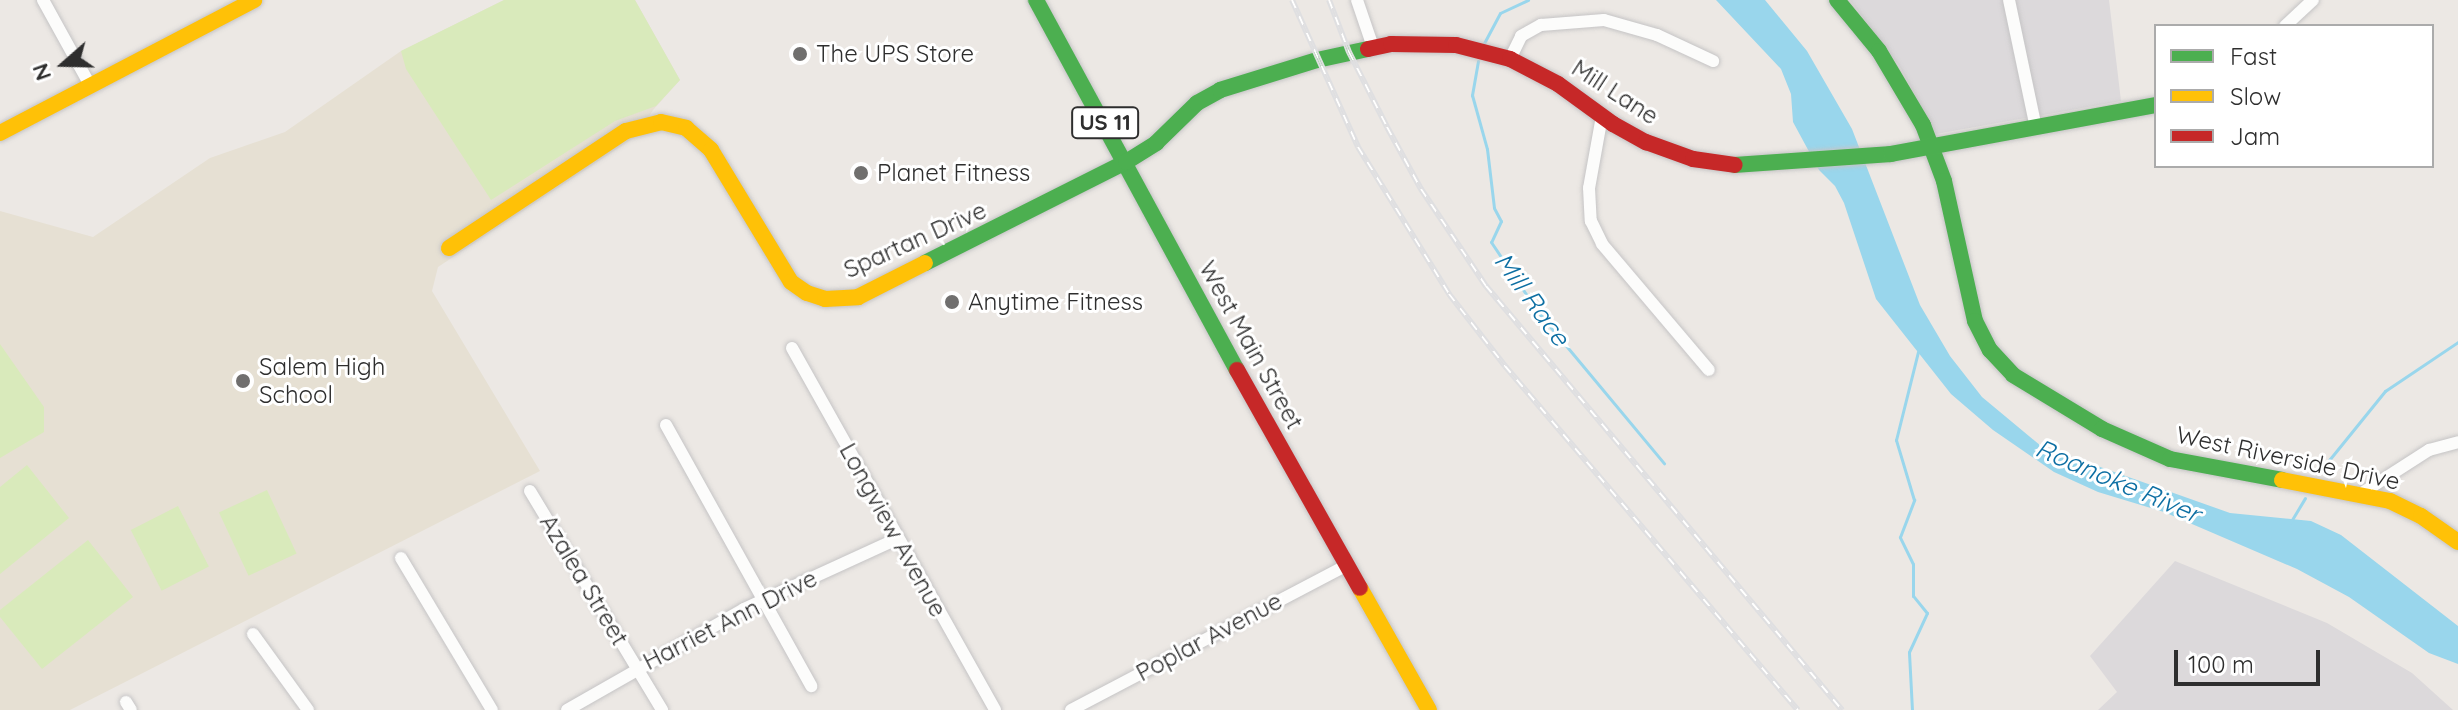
<!DOCTYPE html>
<style>
body{margin:0}
#map{position:relative;width:2458px;height:710px;overflow:hidden;background:#ece8e4;font-family:Quicksand,sans-serif}
div>[style]{position:absolute}
.industrial>*{inset:0;background:#dcd9db}
.education>*{inset:0;background:#e6e0d3}
.pitch>*{inset:0;background:#d9eabb;transform-origin:0 0}
.water>*{inset:0;background:#99d6ec}
.stream>*{height:3px;margin:-1.5px;padding:0 1.5px;transform-origin:1.5px;border-radius:1.5px;background:#99d6ec}
.roads{filter:drop-shadow(0 0 2px #c5c4c5) drop-shadow(0 0 2px #c5c4c5)}
.street>*{height:12px;margin:-6px;padding:0 6px;transform-origin:6px;border-radius:6px;background:#fcfcfb}
.fast>*{height:16px;margin:-8px;padding:0 8px;transform-origin:8px;border-radius:8px;background:#4caf50}
.slow>*{height:16px;margin:-8px;padding:0 8px;transform-origin:8px;border-radius:8px;background:#ffc107}
.jam>*{height:16px;margin:-8px;padding:0 8px;transform-origin:8px;border-radius:8px;background:#c62828}
.rail>*{height:6px;margin-top:-3px;transform-origin:0;background:repeating-linear-gradient(90deg,#fff 0 9px,#dfdfe1 0 18px);box-sizing:border-box;border-block:2px solid #dfdfe1}
.dots>*{width:22px;height:22px;translate:-50% -50%;box-sizing:border-box;border:4px solid #fff;border-radius:50%}
span{translate:-50% -50%;white-space:nowrap;text-align:center;line-height:1.15;-webkit-text-stroke:6px #fff;paint-order:stroke}
.shield-label span{padding:2px 6px;background:#fff;border:2px solid;border-radius:6px;-webkit-text-stroke-width:0}
.shield-label{font-size:22px;color:#2e2e2e;font-weight:700}
.poi-label{font-size:24px;color:#2e2e2e}
.left{translate:0 -50%;text-align:left}
.street-label{font-size:24px;color:#2e2e2e}
.water-label{font-size:26px;color:#0d6fa3;font-style:italic}
.legend{position:absolute;left:2154px;top:24px;width:280px;height:144px;box-sizing:border-box;background:#fff;border:2px solid #ababab;margin:0;padding:10px 14px;list-style:none;font-size:24px;color:#2e2e2e}
.legend li{display:flex;align-items:center;gap:16px;height:40px}
.legend b{width:40px;border:2px solid #ababab}
.north{position:absolute;left:24px;top:24px;width:80px;height:80px;-webkit-text-stroke:6px #fff;paint-order:stroke;rotate:250deg;font-size:22px;font-weight:700;line-height:32px;text-align:center;color:#2e2e2e}
.north::after{content:'';display:block;margin:auto;width:28px;height:36px;background:#2e2e2e;clip-path:polygon(50% 0,100% 100%,50% 72%,0 100%)}
.scale{position:absolute;left:2174px;top:650px;width:146px;height:36px;box-sizing:border-box;border:4px solid #2e2e2e;border-top:0;padding-left:10px;font-size:24px;line-height:28px;white-space:nowrap;color:#2e2e2e;-webkit-text-stroke:6px #fff;paint-order:stroke}
</style>
<div id="map">
<div class="industrial">
<i style="clip-path:polygon(1850px 0,2109px 0,2121px 101px,1936px 134px,1900px 67px)"></i>
<i style="clip-path:polygon(2175px 561px,2327px 623px,2412px 673px,2453px 710px,2098px 710px,2117px 692px,2090px 656px)"></i>
</div>
<div class="education">
<i style="clip-path:polygon(504px 0,635px 0,680px 80px,653px 110px,638px 135px,438px 267px,432px 291px,540px 471px,70px 710px,0 710px,0 211px,93px 237px,210px 158px,285px 132px,401px 51px)"></i>
</div>
<div class="pitch">
<i style="clip-path:polygon(504px 0,635px 0,680px 80px,656px 106px,615px 121px,491px 200px,406px 69px,401px 51px)"></i>
<i style="clip-path:polygon(0 344px,44px 407px,44px 432px,0 458px)"></i>
<i style="clip-path:polygon(27px 465px,69px 518px,0 574px,0 487px)"></i>
<i style="left:267px;top:490px;width:70px;height:53px;rotate:65deg"></i>
<i style="left:178px;top:506px;width:68px;height:53px;rotate:63deg"></i>
<i style="clip-path:polygon(88px 540px,133px 597px,42px 669px,0 617px,0 610px)"></i>
</div>
<div class="water">
<i style="clip-path:polygon(1716px 0,1765px 0,1807px 51px,1852px 129px,1920px 305px,1950px 356px,1982px 397px,2041px 446px,2230px 513px,2311px 521px,2341px 535px,2458px 626px,2458px 664px,2429px 653px,2349px 597px,2297px 569px,2164px 512px,2098px 492px,2054px 472px,1993px 430px,1951px 394px,1876px 299px,1844px 203px,1835px 186px,1819px 170px,1793px 122px,1791px 94px,1781px 69px)"></i>
</div>
<div class="stream">
<i style="left:1483px;top:45px;width:36px;rotate:-62deg"></i>
<i style="left:1500px;top:13px;width:31px;rotate:-25deg"></i>
<i style="left:1478px;top:61px;width:35px;rotate:100deg"></i>
<i style="left:1472px;top:95px;width:56px;rotate:74.5deg"></i>
<i style="left:1487px;top:149px;width:59px;rotate:83.2deg"></i>
<i style="left:1494px;top:208px;width:15px;rotate:62deg"></i>
<i style="left:1501px;top:221px;width:23px;rotate:115deg"></i>
<i style="left:1491px;top:242px;width:84px;rotate:56.1deg"></i>
<i style="left:1538px;top:312px;width:197px;rotate:50.2deg"></i>
<i style="left:2321px;top:470px;width:102px;rotate:-51deg"></i>
<i style="left:2385px;top:391px;width:88px;rotate:-33.9deg"></i>
<i style="left:2290px;top:523px;width:29px;rotate:-59deg"></i>
<i style="left:1912px;top:710px;width:58px;rotate:-93deg"></i>
<i style="left:1909px;top:652px;width:43px;rotate:-65.2deg"></i>
<i style="left:1927px;top:613px;width:22px;rotate:-129deg"></i>
<i style="left:1913px;top:596px;width:32px;rotate:-90deg"></i>
<i style="left:1913px;top:564px;width:30px;rotate:-116deg"></i>
<i style="left:1900px;top:537px;width:40px;rotate:-69deg"></i>
<i style="left:1914px;top:500px;width:63px;rotate:-106.7deg"></i>
<i style="left:1896px;top:440px;width:91px;rotate:-76deg"></i>
</div>
<div class="roads">
<div class="street">
<i style="left:43px;top:0;width:99px;rotate:61.1deg"></i>
<i style="left:1357px;top:0;width:50px;rotate:71.2deg"></i>
<i style="left:2009px;top:0;width:131px;rotate:78.1deg"></i>
<i style="left:2285px;top:26px;width:38px;rotate:-43deg"></i>
<i style="left:1510px;top:59px;width:25px;rotate:-64deg"></i>
<i style="left:1521px;top:36px;width:23px;rotate:-29deg"></i>
<i style="left:1541px;top:25px;width:63px;rotate:-4.5deg"></i>
<i style="left:1604px;top:20px;width:55px;rotate:15.8deg"></i>
<i style="left:1657px;top:35px;width:62px;rotate:24.9deg"></i>
<i style="left:1602px;top:116px;width:73px;rotate:100.2deg"></i>
<i style="left:1589px;top:188px;width:33px;rotate:87deg"></i>
<i style="left:1591px;top:221px;width:25px;rotate:64deg"></i>
<i style="left:1602px;top:244px;width:165px;rotate:49.7deg"></i>
<i style="left:792px;top:348px;width:415px;rotate:60.7deg"></i>
<i style="left:666px;top:425px;width:299px;rotate:60.9deg"></i>
<i style="left:530px;top:491px;width:256px;rotate:58.9deg"></i>
<i style="left:2362px;top:493px;width:80px;rotate:-32.7deg"></i>
<i style="left:2429px;top:450px;width:30px;rotate:-15deg"></i>
<i style="left:401px;top:558px;width:177px;rotate:59.1deg"></i>
<i style="left:253px;top:634px;width:94px;rotate:54.1deg"></i>
<i style="left:126px;top:702px;width:9px;rotate:58deg"></i>
<i style="left:567px;top:710px;width:204px;rotate:-29.7deg"></i>
<i style="left:744px;top:609px;width:168px;rotate:-24.6deg"></i>
<i style="left:1071px;top:710px;width:312px;rotate:-27.7deg"></i>
</div>
<div class="fast">
<i style="left:1036px;top:0;width:421px;rotate:61.5deg"></i>
<i style="left:1837px;top:0;width:66px;rotate:50.5deg"></i>
<i style="left:1879px;top:51px;width:86px;rotate:59.3deg"></i>
<i style="left:1923px;top:125px;width:60px;rotate:69.4deg"></i>
<i style="left:1944px;top:181px;width:143px;rotate:77.5deg"></i>
<i style="left:1975px;top:321px;width:33px;rotate:63deg"></i>
<i style="left:1990px;top:350px;width:34px;rotate:47deg"></i>
<i style="left:2013px;top:375px;width:104px;rotate:31.2deg"></i>
<i style="left:2102px;top:429px;width:74px;rotate:23.8deg"></i>
<i style="left:2170px;top:459px;width:114px;rotate:10.6deg"></i>
<i style="left:1735px;top:165px;width:156px;rotate:-4deg"></i>
<i style="left:1891px;top:154px;width:269px;rotate:-10.5deg"></i>
<i style="left:925px;top:263px;width:225px;rotate:-26.7deg"></i>
<i style="left:1126px;top:162px;width:36px;rotate:-32deg"></i>
<i style="left:1156px;top:143px;width:57px;rotate:-44.3deg"></i>
<i style="left:1197px;top:103px;width:26px;rotate:-29deg"></i>
<i style="left:1220px;top:90px;width:102px;rotate:-17.2deg"></i>
<i style="left:1317px;top:60px;width:52px;rotate:-12.2deg"></i>
</div>
<div class="slow">
<i style="left:0;top:133px;width:287px;rotate:-27.6deg"></i>
<i style="left:449px;top:248px;width:212px;rotate:-33.5deg"></i>
<i style="left:626px;top:131px;width:36px;rotate:-14deg"></i>
<i style="left:661px;top:122px;width:26px;rotate:13deg"></i>
<i style="left:686px;top:128px;width:33px;rotate:41deg"></i>
<i style="left:711px;top:150px;width:154px;rotate:58.8deg"></i>
<i style="left:791px;top:282px;width:19px;rotate:35deg"></i>
<i style="left:807px;top:293px;width:19px;rotate:18deg"></i>
<i style="left:825px;top:299px;width:33px;rotate:-3deg"></i>
<i style="left:858px;top:297px;width:75px;rotate:-26.9deg"></i>
<i style="left:2282px;top:480px;width:110px;rotate:11deg"></i>
<i style="left:2390px;top:501px;width:34px;rotate:26deg"></i>
<i style="left:2421px;top:516px;width:45px;rotate:35.1deg"></i>
<i style="left:1360px;top:588px;width:140px;rotate:60.5deg"></i>
</div>
<div class="jam">
<i style="left:1368px;top:49px;width:24px;rotate:-12deg"></i>
<i style="left:1391px;top:44px;width:65px;rotate:0.9deg"></i>
<i style="left:1456px;top:45px;width:56px;rotate:14.5deg"></i>
<i style="left:1510px;top:59px;width:54px;rotate:27.5deg"></i>
<i style="left:1558px;top:84px;width:68px;rotate:36deg"></i>
<i style="left:1613px;top:124px;width:38px;rotate:29deg"></i>
<i style="left:1646px;top:142px;width:50px;rotate:19.9deg"></i>
<i style="left:1693px;top:159px;width:42px;rotate:8.1deg"></i>
<i style="left:1237px;top:370px;width:250px;rotate:60.6deg"></i>
</div>
</div>
<div class="rail">
<i style="left:1292px;top:0;width:161px;rotate:65.8deg"></i>
<i style="left:1358px;top:147px;width:173px;rotate:58.2deg"></i>
<i style="left:1449px;top:294px;width:91px;rotate:52.1deg"></i>
<i style="left:1505px;top:366px;width:452px;rotate:49.6deg"></i>
<i style="left:1329px;top:0;width:56px;rotate:69deg"></i>
<i style="left:1349px;top:52px;width:84px;rotate:63.1deg"></i>
<i style="left:1387px;top:127px;width:71px;rotate:61.3deg"></i>
<i style="left:1421px;top:189px;width:117px;rotate:56.2deg"></i>
<i style="left:1486px;top:286px;width:554px;rotate:49.98deg"></i>
</div>
<div class="dots">
<i style="left:800px;top:54px;background:#706f6e"></i>
<i style="left:861px;top:173px;background:#706f6e"></i>
<i style="left:952px;top:302px;background:#706f6e"></i>
<i style="left:243px;top:381px;background:#706f6e"></i>
</div>
<div class="shield-label">
<span style="left:1105px;top:123px">US 11</span>
</div>
<div class="poi-label">
<span class="left" style="left:816px;top:54px">The UPS Store</span>
<span class="left" style="left:877px;top:173px">Planet Fitness</span>
<span class="left" style="left:968px;top:302px">Anytime Fitness</span>
<span class="left" style="left:259px;top:381px">Salem High<br>School</span>
</div>
<div class="street-label">
<span style="left:1615px;top:92px;rotate:33deg">Mill Lane</span>
<span style="left:915px;top:240px;rotate:-24deg">Spartan Drive</span>
<span style="left:1251px;top:345px;rotate:61deg">West Main Street</span>
<span style="left:2288px;top:458px;rotate:12deg">West Riverside Drive</span>
<span style="left:893px;top:530px;rotate:61deg">Longview Avenue</span>
<span style="left:584px;top:580px;rotate:59deg">Azalea Street</span>
<span style="left:730px;top:620px;rotate:-27deg">Harriet Ann Drive</span>
<span style="left:1209px;top:637px;rotate:-28deg">Poplar Avenue</span>
</div>
<div class="water-label">
<span style="left:1532px;top:299px;rotate:54deg">Mill Race</span>
<span style="left:2118px;top:481px;rotate:23deg">Roanoke River</span>
</div>
<ul class="legend">
<li><b style="height:10px;background:#4caf50"></b>Fast</li>
<li><b style="height:10px;background:#ffc107"></b>Slow</li>
<li><b style="height:10px;background:#c62828"></b>Jam</li>
</ul>
<div class="north">N</div>
<div class="scale">100 m</div>
</div>
